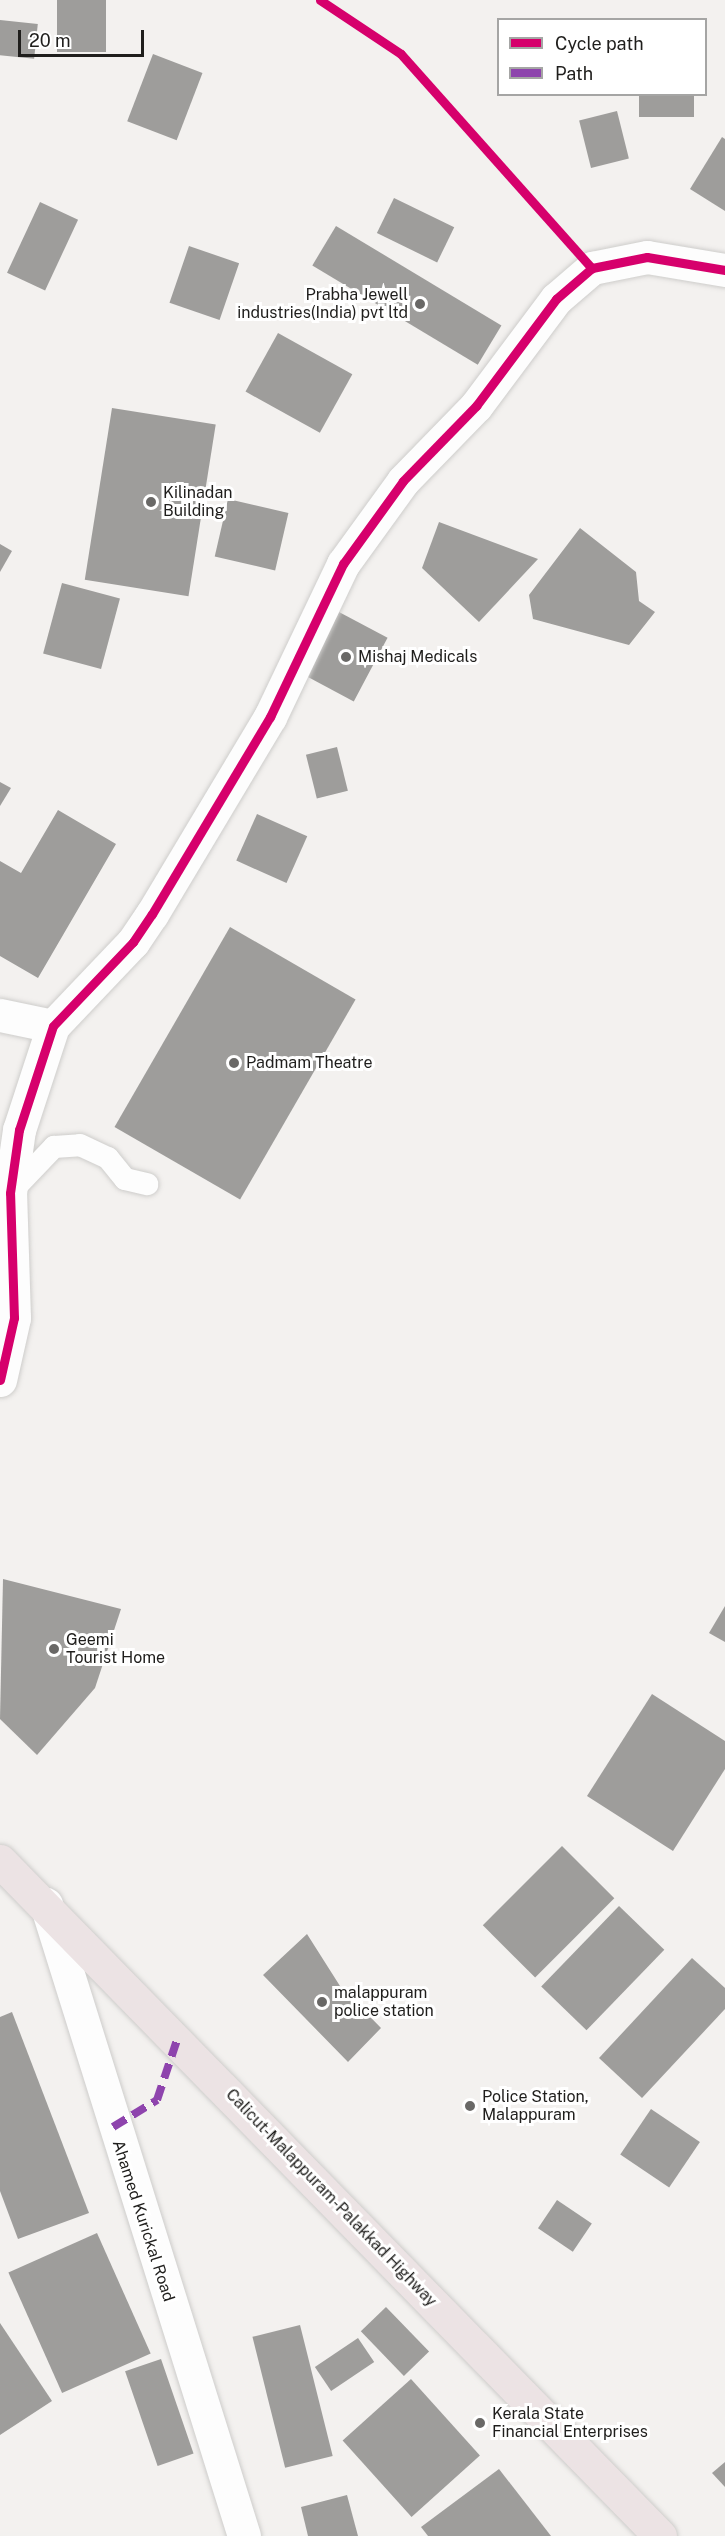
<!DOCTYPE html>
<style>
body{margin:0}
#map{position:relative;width:725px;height:2536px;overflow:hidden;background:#f3f1ef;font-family:"Public Sans",sans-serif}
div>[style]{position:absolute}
.building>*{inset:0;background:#9e9d9b;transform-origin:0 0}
.roads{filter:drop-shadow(0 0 2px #cecdcb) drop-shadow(0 0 2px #cecdcb)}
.service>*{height:22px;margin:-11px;padding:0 11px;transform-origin:11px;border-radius:11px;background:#fdfdfd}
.minor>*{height:33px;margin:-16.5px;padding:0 16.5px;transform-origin:16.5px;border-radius:16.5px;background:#fdfdfd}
.tertiary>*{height:33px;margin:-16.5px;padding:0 16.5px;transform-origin:16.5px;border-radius:16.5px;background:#fdfdfd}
.secondary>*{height:33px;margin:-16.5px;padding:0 16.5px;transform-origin:16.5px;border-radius:16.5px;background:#fdfdfd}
.trunk>*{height:33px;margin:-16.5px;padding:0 16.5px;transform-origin:16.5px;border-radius:16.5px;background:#ece3e4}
.quiet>*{height:8px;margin-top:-4px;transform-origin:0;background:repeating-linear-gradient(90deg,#8e44ad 0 15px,transparent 0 23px)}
.cycleway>*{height:9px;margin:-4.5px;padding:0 4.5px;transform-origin:4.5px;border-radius:4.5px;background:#d6006c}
.dots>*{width:16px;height:16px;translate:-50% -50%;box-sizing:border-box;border:3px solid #fff;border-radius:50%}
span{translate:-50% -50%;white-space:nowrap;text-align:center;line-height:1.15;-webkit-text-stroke:6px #fff;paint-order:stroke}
.poi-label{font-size:16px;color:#1f1e1c}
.right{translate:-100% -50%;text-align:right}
.left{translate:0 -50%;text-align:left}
.street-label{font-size:16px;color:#1f1e1c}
.legend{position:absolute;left:497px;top:18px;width:210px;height:78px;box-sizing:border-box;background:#fff;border:2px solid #a5a5a4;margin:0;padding:8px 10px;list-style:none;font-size:18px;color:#1f1e1c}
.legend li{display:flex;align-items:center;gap:12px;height:30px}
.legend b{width:30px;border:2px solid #a5a5a4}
.scale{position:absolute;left:18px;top:30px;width:126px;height:27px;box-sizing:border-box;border:3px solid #1f1e1c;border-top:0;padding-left:8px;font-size:18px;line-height:21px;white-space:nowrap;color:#1f1e1c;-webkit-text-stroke:4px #fff;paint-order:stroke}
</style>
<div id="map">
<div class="building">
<i style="left:57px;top:0;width:49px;height:52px"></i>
<i style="left:0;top:20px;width:38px;height:35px;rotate:6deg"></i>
<i style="left:153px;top:54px;width:53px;height:72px;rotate:21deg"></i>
<i style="left:639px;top:94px;width:55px;height:23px"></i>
<i style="left:617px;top:111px;width:49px;height:39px;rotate:76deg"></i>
<i style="clip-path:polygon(722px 137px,725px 139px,725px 211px,690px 189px)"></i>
<i style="left:394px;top:198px;width:67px;height:39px;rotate:26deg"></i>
<i style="left:40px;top:202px;width:42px;height:78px;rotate:25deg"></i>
<i style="left:336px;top:226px;width:193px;height:46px;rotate:31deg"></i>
<i style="left:189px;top:246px;width:53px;height:60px;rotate:19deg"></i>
<i style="left:278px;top:333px;width:85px;height:67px;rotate:29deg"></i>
<i style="left:112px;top:408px;width:105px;height:174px;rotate:9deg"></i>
<i style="left:228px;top:499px;width:62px;height:59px;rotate:13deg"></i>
<i style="clip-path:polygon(439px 522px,538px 559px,479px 622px,422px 568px)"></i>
<i style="clip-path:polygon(580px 528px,636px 572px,639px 601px,655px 612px,629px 645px,533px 619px,529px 595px)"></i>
<i style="clip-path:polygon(0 544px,12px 551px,0 572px)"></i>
<i style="left:62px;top:583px;width:60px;height:73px;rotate:15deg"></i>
<i style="left:339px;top:612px;width:55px;height:72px;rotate:28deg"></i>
<i style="left:337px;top:747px;width:45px;height:32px;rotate:76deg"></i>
<i style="clip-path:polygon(0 782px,11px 788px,0 806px)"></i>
<i style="clip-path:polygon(58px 810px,116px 844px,38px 978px,0 956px,0 861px,21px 873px)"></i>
<i style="left:257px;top:814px;width:55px;height:51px;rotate:24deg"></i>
<i style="left:230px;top:927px;width:145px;height:231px;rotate:30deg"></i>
<i style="clip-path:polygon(3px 1579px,121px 1609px,95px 1688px,37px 1755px,0 1719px)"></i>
<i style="clip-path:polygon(725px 1606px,725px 1642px,709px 1633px)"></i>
<i style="clip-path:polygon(652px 1694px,725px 1741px,725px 1769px,673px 1851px,587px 1796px)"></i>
<i style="left:562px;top:1846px;width:74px;height:112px;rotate:45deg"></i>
<i style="left:619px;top:1906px;width:63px;height:112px;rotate:44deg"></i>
<i style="clip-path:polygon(307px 1934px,340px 1986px,381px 2028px,348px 2062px,263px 1975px)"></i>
<i style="clip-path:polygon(692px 1958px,725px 1988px,725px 2009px,642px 2098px,599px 2058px)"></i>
<i style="clip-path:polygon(12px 2012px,89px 2213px,18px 2239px,0 2191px,0 2017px)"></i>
<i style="left:651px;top:2109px;width:59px;height:55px;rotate:34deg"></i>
<i style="left:557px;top:2200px;width:42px;height:34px;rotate:34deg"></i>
<i style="left:97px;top:2233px;width:132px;height:97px;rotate:66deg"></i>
<i style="left:386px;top:2307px;width:62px;height:35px;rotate:46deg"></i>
<i style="clip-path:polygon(0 2323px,52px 2401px,0 2435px)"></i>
<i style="left:300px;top:2325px;width:135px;height:49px;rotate:76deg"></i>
<i style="left:358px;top:2338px;width:29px;height:52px;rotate:56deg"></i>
<i style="left:161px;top:2359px;width:100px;height:38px;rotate:71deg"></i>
<i style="left:411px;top:2379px;width:103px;height:92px;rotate:48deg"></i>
<i style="clip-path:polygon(725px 2462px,725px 2487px,712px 2473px)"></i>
<i style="clip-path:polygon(499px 2469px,551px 2536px,428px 2536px,421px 2527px)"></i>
<i style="clip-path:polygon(347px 2495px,358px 2536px,308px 2536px,301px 2507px)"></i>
</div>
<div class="roads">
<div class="service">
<i style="left:10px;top:1193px;width:64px;rotate:-46.3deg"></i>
<i style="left:54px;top:1147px;width:26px;rotate:-4deg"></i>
<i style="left:80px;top:1145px;width:31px;rotate:25deg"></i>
<i style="left:108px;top:1158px;width:27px;rotate:51deg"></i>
<i style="left:125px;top:1179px;width:23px;rotate:13deg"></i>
</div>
<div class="minor">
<i style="left:0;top:1015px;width:54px;rotate:11.7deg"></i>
</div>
<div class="tertiary">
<i style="left:0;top:1380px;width:64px;rotate:-77.3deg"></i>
<i style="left:14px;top:1318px;width:125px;rotate:-91.8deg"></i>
<i style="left:10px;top:1193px;width:64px;rotate:-81.9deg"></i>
<i style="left:19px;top:1130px;width:109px;rotate:-71.9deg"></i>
<i style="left:53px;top:1026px;width:116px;rotate:-46.4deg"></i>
<i style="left:133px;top:942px;width:34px;rotate:-56deg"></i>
<i style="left:152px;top:914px;width:230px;rotate:-59.1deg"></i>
<i style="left:270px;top:717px;width:170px;rotate:-64.5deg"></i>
<i style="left:343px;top:564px;width:102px;rotate:-54.1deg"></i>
<i style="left:403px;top:481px;width:105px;rotate:-45.8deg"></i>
<i style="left:476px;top:406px;width:134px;rotate:-53.2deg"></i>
<i style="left:556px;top:299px;width:48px;rotate:-40.7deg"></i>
<i style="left:592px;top:268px;width:56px;rotate:-11.3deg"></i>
<i style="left:647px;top:257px;width:79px;rotate:9.5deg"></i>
</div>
<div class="secondary">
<i style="left:46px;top:1904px;width:662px;rotate:72.6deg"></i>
</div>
<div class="trunk">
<i style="left:0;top:1861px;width:944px;rotate:45.64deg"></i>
</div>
</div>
<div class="quiet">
<i style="left:113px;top:2127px;width:52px;rotate:-31.5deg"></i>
<i style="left:157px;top:2100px;width:63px;rotate:-71.6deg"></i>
</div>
<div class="cycleway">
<i style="left:320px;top:0;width:97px;rotate:33.7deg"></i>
<i style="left:401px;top:54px;width:287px;rotate:48.3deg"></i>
<i style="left:0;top:1380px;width:64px;rotate:-77.3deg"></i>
<i style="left:14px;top:1318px;width:125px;rotate:-91.8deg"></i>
<i style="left:10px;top:1193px;width:64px;rotate:-81.9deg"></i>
<i style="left:19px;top:1130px;width:109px;rotate:-71.9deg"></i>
<i style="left:53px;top:1026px;width:116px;rotate:-46.4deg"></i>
<i style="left:133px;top:942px;width:34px;rotate:-56deg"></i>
<i style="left:152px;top:914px;width:230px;rotate:-59.1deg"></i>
<i style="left:270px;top:717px;width:170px;rotate:-64.5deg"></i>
<i style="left:343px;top:564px;width:102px;rotate:-54.1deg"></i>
<i style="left:403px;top:481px;width:105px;rotate:-45.8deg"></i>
<i style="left:476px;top:406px;width:134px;rotate:-53.2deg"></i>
<i style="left:556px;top:299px;width:48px;rotate:-40.7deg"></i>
<i style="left:592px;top:268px;width:56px;rotate:-11.3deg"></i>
<i style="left:647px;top:257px;width:79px;rotate:9.5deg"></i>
</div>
<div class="dots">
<i style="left:420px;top:304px;background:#696866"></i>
<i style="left:151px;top:502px;background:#696866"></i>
<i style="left:346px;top:657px;background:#696866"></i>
<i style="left:234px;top:1063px;background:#696866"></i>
<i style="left:54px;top:1649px;background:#696866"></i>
<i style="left:322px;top:2002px;background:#696866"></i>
<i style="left:470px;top:2106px;background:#696866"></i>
<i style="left:480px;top:2423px;background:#696866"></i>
</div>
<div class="poi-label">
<span class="right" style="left:408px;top:304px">Prabha Jewell<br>industries(India) pvt ltd</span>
<span class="left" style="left:163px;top:502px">Kilinadan<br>Building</span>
<span class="left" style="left:358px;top:657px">Mishaj Medicals</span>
<span class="left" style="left:246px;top:1063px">Padmam Theatre</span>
<span class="left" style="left:66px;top:1649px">Geemi<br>Tourist Home</span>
<span class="left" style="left:334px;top:2002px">malappuram<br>police station</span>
<span class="left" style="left:482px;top:2106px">Police Station,<br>Malappuram</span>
<span class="left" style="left:492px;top:2423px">Kerala State<br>Financial Enterprises</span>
</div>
<div class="street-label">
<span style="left:331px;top:2198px;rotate:46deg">Calicut-Malappuram-Palakkad Highway</span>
<span style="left:143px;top:2221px;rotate:72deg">Ahamed Kurickal Road</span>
</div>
<ul class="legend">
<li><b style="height:8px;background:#d6006c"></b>Cycle path</li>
<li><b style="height:8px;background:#8e44ad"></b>Path</li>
</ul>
<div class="scale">20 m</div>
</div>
